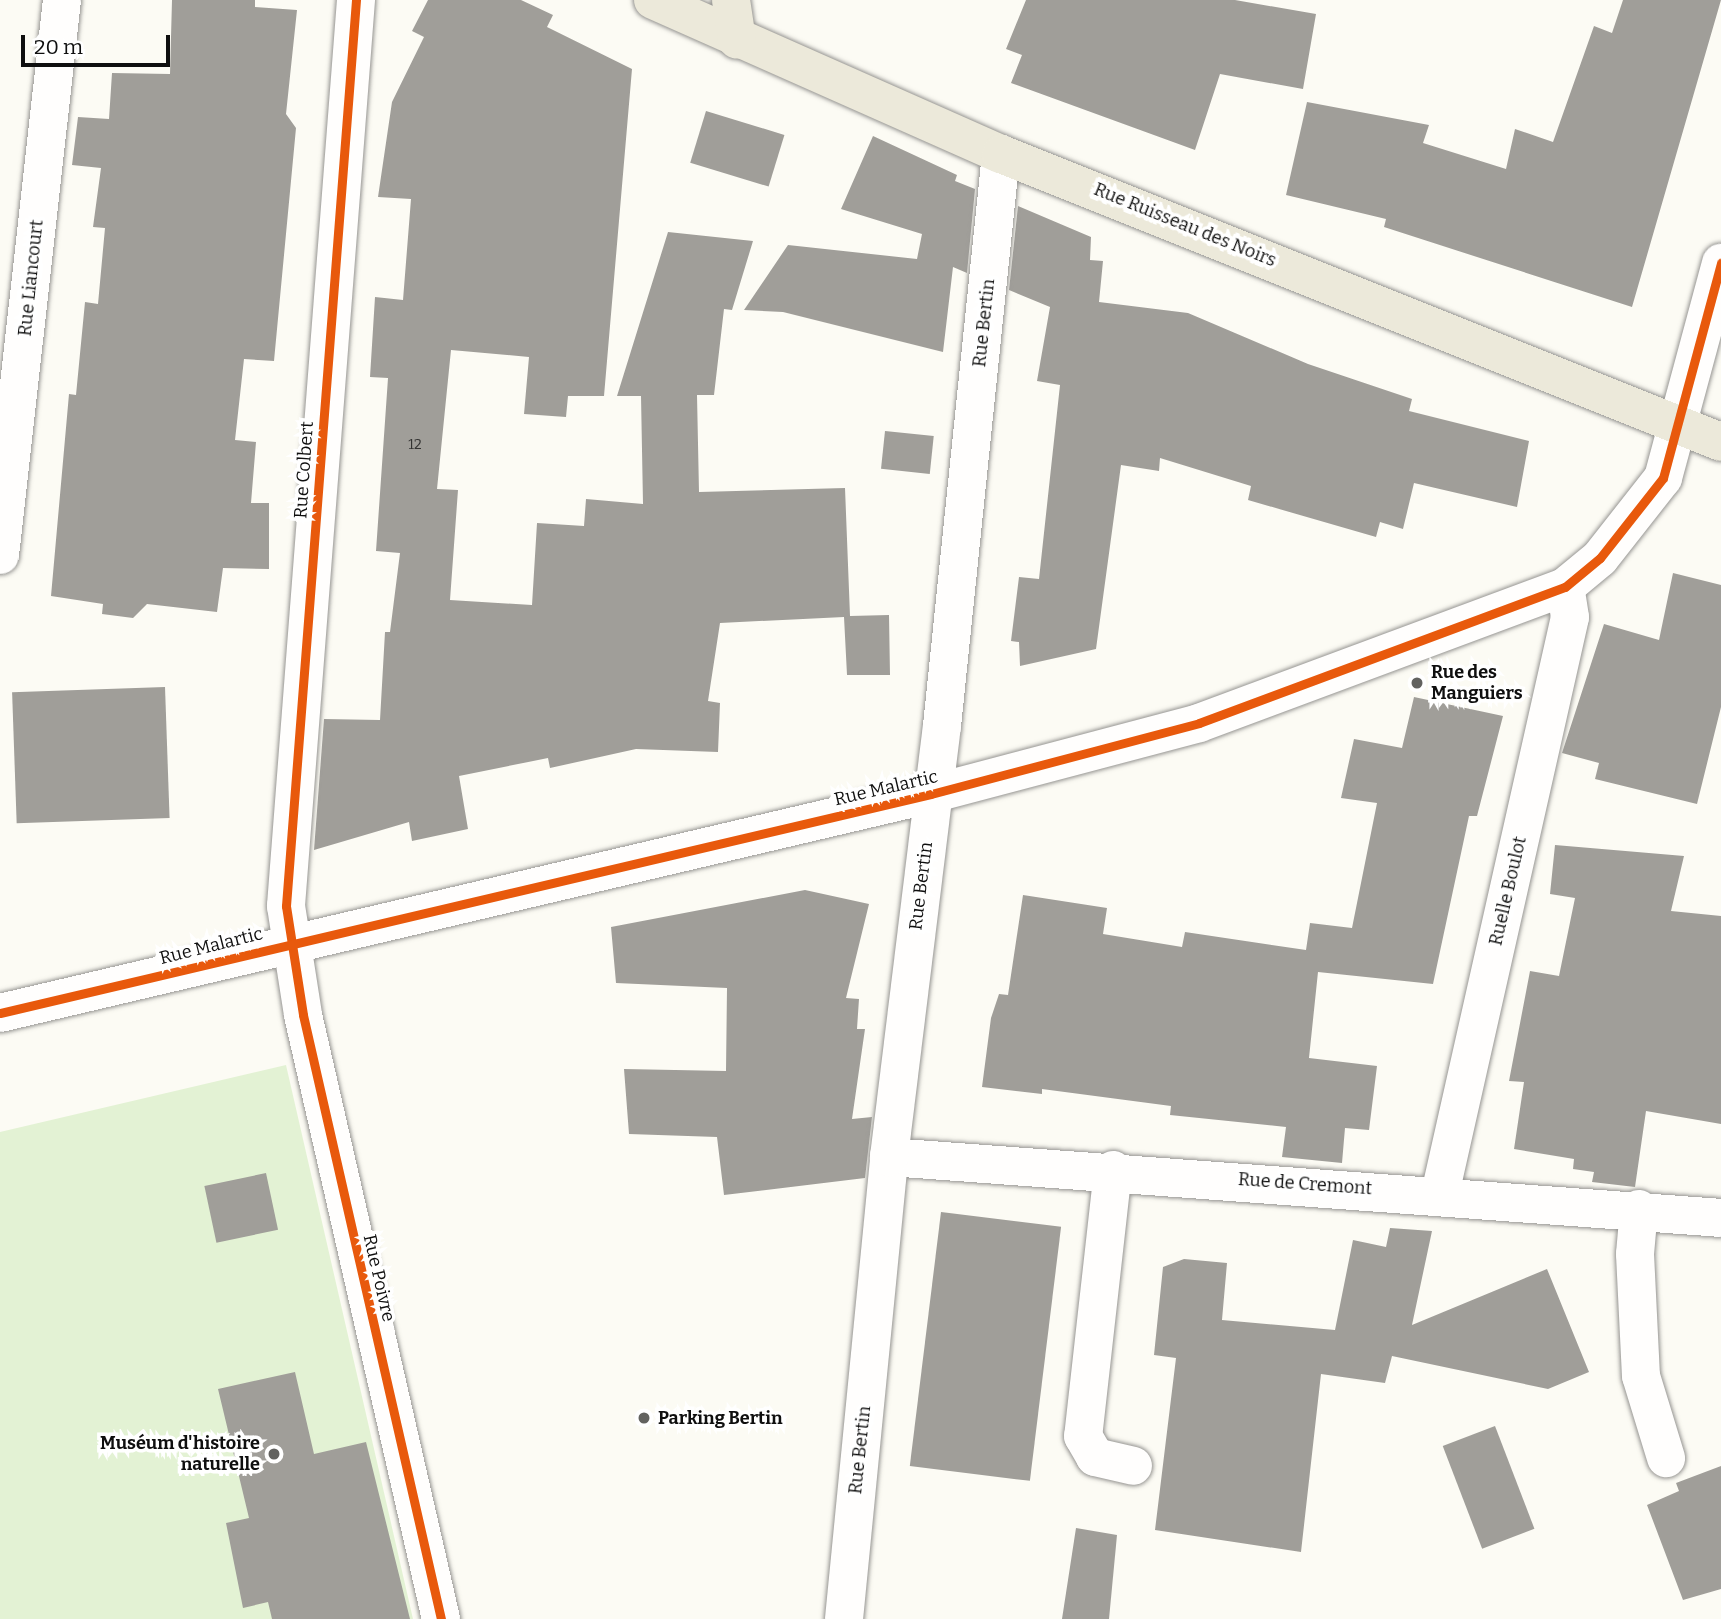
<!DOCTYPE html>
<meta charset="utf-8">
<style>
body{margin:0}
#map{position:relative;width:1721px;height:1619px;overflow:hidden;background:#fcfbf4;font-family:Bitter,serif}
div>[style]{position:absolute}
.green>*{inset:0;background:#e3f2d4}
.building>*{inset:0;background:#a09e99;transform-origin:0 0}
.roads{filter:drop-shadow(0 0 2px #969592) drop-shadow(0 0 2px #969592)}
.minor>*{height:38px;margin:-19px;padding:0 19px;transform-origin:19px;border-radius:19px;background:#fffefd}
.major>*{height:38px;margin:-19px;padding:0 19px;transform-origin:19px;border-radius:19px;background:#ece9da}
.cycleway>*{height:9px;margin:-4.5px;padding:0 4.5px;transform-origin:4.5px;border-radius:4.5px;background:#e8590c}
.dots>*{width:19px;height:19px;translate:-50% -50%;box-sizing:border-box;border:4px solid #fff;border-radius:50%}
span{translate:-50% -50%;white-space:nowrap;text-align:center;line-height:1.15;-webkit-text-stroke:7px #fff;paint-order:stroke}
.number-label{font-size:14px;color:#333332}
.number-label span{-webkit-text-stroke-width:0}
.street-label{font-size:18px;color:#0f0f0f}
.poi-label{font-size:18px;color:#0f0f0f;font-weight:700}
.left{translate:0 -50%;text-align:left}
.right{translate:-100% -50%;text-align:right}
.scale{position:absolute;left:21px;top:35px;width:149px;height:32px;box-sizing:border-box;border:4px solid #0f0f0f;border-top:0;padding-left:9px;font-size:21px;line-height:24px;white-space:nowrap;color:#0f0f0f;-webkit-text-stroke:5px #fff;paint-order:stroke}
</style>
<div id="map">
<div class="green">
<i style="clip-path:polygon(286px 1065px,413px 1619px,0 1619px,0 1132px)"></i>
</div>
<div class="building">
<i style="clip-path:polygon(172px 0,255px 0,255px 7px,297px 10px,286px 114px,296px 128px,274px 361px,244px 359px,235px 440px,256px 442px,251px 503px,269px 503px,269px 569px,223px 568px,217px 612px,147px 604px,133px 618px,102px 614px,103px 604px,51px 596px,69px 394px,76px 395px,85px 302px,98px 304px,105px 228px,93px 227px,101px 168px,72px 165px,78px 117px,109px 119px,112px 73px,170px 74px)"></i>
<i style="clip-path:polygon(428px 0,521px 0,553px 15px,547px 27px,632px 69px,604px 396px,568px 396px,566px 417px,524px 414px,529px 357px,451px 350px,437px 489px,458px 490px,450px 600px,532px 605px,537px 523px,584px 526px,586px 499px,643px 504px,641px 396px,617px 396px,668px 232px,753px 241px,732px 310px,724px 309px,714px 395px,697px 395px,699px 492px,845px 488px,850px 616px,889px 615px,890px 675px,847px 675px,844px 617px,720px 623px,708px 701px,720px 703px,718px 752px,636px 749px,550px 768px,548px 758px,459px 776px,468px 829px,412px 841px,409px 822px,314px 850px,324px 719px,380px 720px,385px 632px,390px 632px,400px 553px,376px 551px,388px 378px,370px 377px,375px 297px,403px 300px,411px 199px,378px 197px,392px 102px,424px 37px,412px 31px)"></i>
<i style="clip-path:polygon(1026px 0,1235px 0,1316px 14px,1303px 89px,1220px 74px,1195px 150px,1011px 83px,1022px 55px,1006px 49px)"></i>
<i style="clip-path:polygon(1623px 0,1721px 0,1632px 307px,1384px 227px,1386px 219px,1286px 195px,1307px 102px,1429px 125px,1423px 143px,1506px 169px,1515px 129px,1553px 142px,1594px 26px,1612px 33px)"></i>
<i style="left:706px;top:111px;width:82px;height:54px;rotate:17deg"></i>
<i style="clip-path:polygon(873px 136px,957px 175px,955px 181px,975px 189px,967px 273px,953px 267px,943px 352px,783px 312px,744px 310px,788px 245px,917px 259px,922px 234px,841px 209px)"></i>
<i style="clip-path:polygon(1018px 206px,1091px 237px,1090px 260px,1103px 261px,1099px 302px,1188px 313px,1308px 364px,1412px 399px,1409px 411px,1529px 441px,1517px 507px,1414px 483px,1403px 529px,1380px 522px,1376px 537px,1248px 500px,1251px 486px,1160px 458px,1159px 471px,1121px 465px,1096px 649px,1020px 666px,1019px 642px,1011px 641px,1019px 577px,1039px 579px,1060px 385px,1037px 381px,1050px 307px,1009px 290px)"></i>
<i style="left:885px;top:431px;width:49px;height:38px;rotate:6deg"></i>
<i style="clip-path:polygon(1673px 573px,1721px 585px,1721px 707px,1697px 804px,1595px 779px,1599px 763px,1562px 753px,1604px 624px,1659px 640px)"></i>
<i style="left:165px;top:687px;width:131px;height:153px;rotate:88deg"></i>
<i style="clip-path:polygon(1414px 697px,1503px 716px,1477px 816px,1469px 816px,1433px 984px,1318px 972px,1309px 1058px,1377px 1066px,1369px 1130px,1345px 1128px,1342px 1163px,1282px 1157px,1286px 1127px,1170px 1115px,1171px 1106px,1042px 1089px,1042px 1094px,982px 1087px,991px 1018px,999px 994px,1008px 995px,1023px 895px,1107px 908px,1103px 934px,1182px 947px,1185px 932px,1306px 950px,1310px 923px,1352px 928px,1377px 803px,1341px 798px,1354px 739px,1402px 748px)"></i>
<i style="clip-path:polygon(1555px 845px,1684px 856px,1671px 911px,1721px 916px,1721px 1124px,1646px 1111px,1635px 1187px,1592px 1182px,1594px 1172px,1573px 1169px,1574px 1159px,1514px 1149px,1524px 1082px,1509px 1081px,1530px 971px,1559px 976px,1575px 898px,1550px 894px)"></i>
<i style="clip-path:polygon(805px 890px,869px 904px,846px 998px,859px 999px,857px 1029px,865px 1029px,852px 1119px,872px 1117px,865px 1178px,724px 1195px,717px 1137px,629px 1134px,624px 1069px,726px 1071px,727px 988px,616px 983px,611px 927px)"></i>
<i style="left:266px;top:1173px;width:58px;height:63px;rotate:78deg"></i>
<i style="left:941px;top:1212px;width:121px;height:256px;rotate:7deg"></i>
<i style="clip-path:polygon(1390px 1228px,1432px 1231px,1412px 1325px,1547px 1269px,1589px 1372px,1548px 1389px,1392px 1356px,1385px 1383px,1321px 1374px,1301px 1552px,1155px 1530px,1176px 1358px,1154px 1355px,1163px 1267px,1184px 1259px,1227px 1263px,1222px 1320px,1335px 1330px,1353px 1240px,1386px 1247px)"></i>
<i style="clip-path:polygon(295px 1372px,314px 1454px,366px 1442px,410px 1619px,272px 1619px,268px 1602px,243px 1608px,226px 1523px,249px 1518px,218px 1389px)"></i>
<i style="left:1495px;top:1426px;width:110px;height:56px;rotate:69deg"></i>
<i style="clip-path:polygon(1721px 1466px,1721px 1589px,1683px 1600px,1647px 1505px,1679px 1491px,1676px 1483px)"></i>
<i style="clip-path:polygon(1076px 1528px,1117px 1535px,1109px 1619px,1062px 1619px)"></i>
</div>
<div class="roads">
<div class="minor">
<i style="left:356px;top:0;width:909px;rotate:94.42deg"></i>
<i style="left:286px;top:906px;width:110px;rotate:81.1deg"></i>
<i style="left:303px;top:1015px;width:620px;rotate:77.13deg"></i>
<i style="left:0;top:555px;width:558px;rotate:-83.63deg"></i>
<i style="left:0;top:1013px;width:956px;rotate:-13.24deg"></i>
<i style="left:931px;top:794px;width:277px;rotate:-14.8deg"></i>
<i style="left:1199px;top:723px;width:390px;rotate:-20.4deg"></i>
<i style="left:1565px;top:587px;width:45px;rotate:-39.6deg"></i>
<i style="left:1600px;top:558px;width:102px;rotate:-51.8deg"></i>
<i style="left:1663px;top:478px;width:223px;rotate:-74.9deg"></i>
<i style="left:889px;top:1157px;width:834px;rotate:4.19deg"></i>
<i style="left:1113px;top:1170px;width:268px;rotate:96.4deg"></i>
<i style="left:1083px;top:1436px;width:24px;rotate:60deg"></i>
<i style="left:1095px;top:1457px;width:39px;rotate:13deg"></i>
<i style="left:1440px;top:1194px;width:591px;rotate:-77.3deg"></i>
<i style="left:1570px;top:617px;width:30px;rotate:-99deg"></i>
<i style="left:1639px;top:1209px;width:45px;rotate:95.1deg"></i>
<i style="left:1635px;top:1254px;width:122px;rotate:87.2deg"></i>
<i style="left:1641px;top:1376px;width:86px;rotate:73deg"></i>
<i style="left:844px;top:1619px;width:464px;rotate:-84.4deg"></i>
<i style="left:889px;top:1157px;width:434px;rotate:-83deg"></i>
<i style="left:942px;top:726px;width:575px;rotate:-84.11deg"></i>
</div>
<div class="major">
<i style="left:653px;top:0;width:381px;rotate:23.9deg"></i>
<i style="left:1001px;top:154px;width:775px;rotate:21.8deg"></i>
<i style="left:731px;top:0;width:40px;rotate:81.5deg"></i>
</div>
</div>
<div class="cycleway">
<i style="left:356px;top:0;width:909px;rotate:94.42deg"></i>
<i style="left:286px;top:906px;width:110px;rotate:81.1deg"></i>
<i style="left:303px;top:1015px;width:620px;rotate:77.13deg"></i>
<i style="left:0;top:1013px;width:956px;rotate:-13.24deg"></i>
<i style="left:931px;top:794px;width:277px;rotate:-14.8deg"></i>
<i style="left:1199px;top:723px;width:390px;rotate:-20.4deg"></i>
<i style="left:1565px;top:587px;width:45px;rotate:-39.6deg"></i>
<i style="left:1600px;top:558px;width:102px;rotate:-51.8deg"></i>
<i style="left:1663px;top:478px;width:223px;rotate:-74.9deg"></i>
</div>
<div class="dots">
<i style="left:1417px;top:683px;background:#62625f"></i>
<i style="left:644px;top:1418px;background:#62625f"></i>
<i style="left:274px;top:1454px;background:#62625f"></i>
</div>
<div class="number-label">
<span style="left:415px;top:445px">12</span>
</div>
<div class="street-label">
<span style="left:1185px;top:225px;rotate:22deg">Rue Ruisseau des Noirs</span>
<span style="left:31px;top:278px;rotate:-84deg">Rue Liancourt</span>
<span style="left:984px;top:323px;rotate:-84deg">Rue Bertin</span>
<span style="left:304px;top:470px;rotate:-86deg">Rue Colbert</span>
<span style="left:886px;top:788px;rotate:-13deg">Rue Malartic</span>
<span style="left:921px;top:886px;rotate:-83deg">Rue Bertin</span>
<span style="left:1508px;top:891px;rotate:-77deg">Ruelle Boulot</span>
<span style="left:211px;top:946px;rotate:-14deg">Rue Malartic</span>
<span style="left:1305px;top:1184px;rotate:4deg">Rue de Cremont</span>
<span style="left:379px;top:1278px;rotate:77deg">Rue Poivre</span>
<span style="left:860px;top:1450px;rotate:-84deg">Rue Bertin</span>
</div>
<div class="poi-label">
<span class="left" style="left:1431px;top:683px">Rue des<br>Manguiers</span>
<span class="left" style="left:658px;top:1418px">Parking Bertin</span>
<span class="right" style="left:260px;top:1454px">Muséum d'histoire<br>naturelle</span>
</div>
<div class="scale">20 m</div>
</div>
